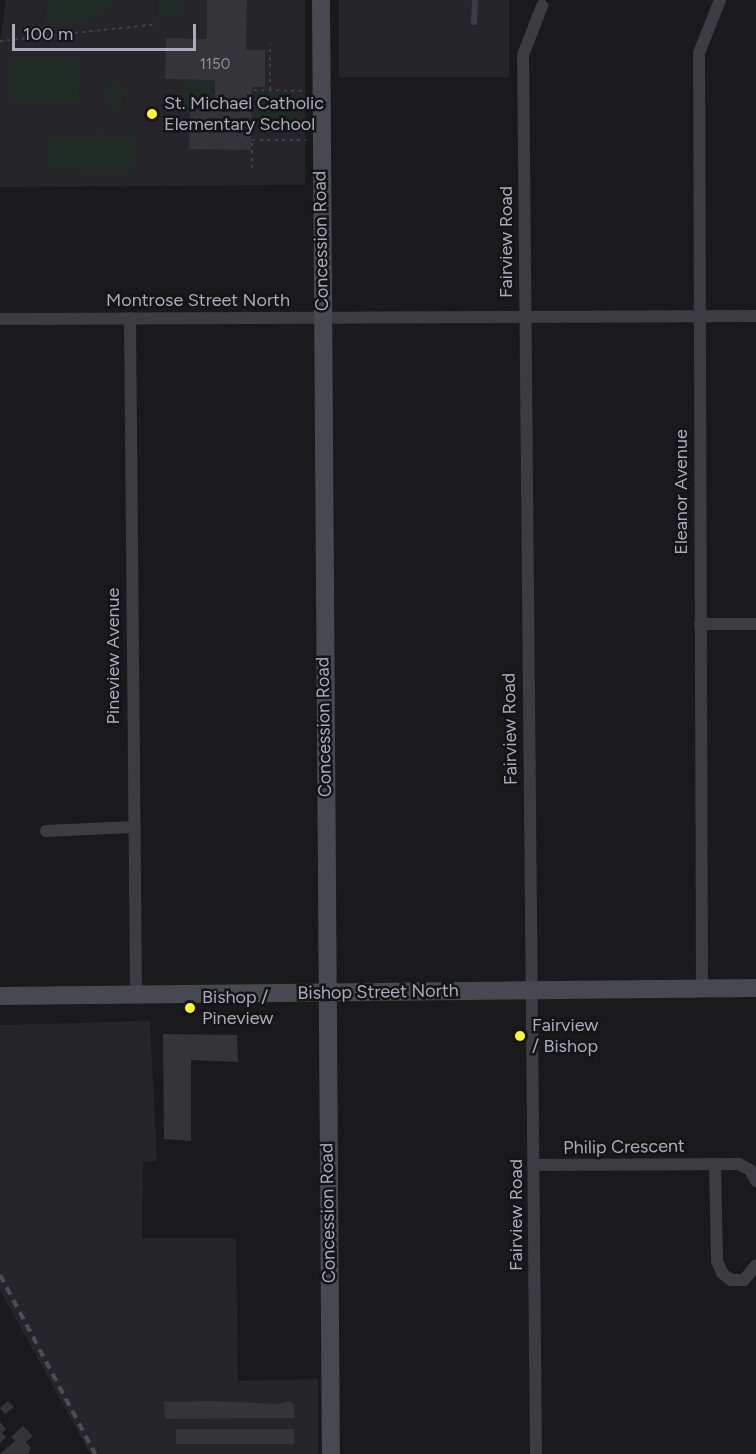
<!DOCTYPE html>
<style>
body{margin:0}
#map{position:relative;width:756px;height:1454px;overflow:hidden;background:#1a191c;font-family:Figtree,sans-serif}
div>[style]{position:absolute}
.built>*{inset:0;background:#262529;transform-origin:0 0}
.green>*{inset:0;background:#202b25;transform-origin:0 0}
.building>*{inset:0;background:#353438;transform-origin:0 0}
.path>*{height:2px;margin-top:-1px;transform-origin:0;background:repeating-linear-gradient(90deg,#404048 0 3px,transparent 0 7.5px)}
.service>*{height:6px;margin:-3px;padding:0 3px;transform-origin:3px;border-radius:3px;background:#3d3c43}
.minor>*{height:12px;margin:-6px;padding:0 6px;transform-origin:6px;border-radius:6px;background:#3d3c43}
.secondary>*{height:18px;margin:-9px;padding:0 9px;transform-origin:9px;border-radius:9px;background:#484851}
.rail>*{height:4px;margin-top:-2px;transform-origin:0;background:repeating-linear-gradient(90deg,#4d4d56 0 8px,transparent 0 14px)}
.dots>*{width:16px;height:16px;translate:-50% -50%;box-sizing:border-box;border:3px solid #151417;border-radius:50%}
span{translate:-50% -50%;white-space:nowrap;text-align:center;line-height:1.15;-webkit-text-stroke:5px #151417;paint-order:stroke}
.number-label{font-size:15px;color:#8e8d9b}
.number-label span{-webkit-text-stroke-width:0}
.poi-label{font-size:18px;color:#ababbc}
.left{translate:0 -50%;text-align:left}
.street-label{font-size:18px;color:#ababbc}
.scale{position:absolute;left:12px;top:24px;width:184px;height:27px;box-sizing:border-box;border:3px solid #ababbc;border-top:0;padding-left:8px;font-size:18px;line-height:21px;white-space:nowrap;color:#ababbc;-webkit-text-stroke:4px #151417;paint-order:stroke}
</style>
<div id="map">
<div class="built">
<i style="clip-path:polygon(6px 0,305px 0,305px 185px,0 187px,0 42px)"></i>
<i style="left:339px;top:0;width:170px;height:77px"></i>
<i style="clip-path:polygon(150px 1021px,157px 1161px,143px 1162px,142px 1238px,236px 1238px,238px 1381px,318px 1379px,318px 1454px,90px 1454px,0 1290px,0 1025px)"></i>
</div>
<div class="green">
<i style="clip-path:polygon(47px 0,121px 0,92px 20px,44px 22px)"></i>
<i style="left:158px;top:0;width:23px;height:15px"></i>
<i style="left:11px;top:58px;width:69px;height:43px;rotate:1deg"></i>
<i style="left:212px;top:83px;width:25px;height:29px;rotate:90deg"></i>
<i style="left:107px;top:84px;width:17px;height:24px;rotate:3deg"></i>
<i style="left:251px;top:92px;width:45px;height:38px;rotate:1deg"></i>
<i style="left:48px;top:133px;width:86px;height:38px;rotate:1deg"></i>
</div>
<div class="building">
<i style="clip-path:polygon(207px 0,247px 0,246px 50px,265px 50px,265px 87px,252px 87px,251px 150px,189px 149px,190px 109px,215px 109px,215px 80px,165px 79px,166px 38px,207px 39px)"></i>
<i style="clip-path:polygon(163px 1034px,237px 1035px,238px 1062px,191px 1060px,191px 1141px,164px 1139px)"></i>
<i style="clip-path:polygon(8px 1401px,14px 1407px,5px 1414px,0 1408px)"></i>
<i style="clip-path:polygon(215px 1401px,277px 1404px,289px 1401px,294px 1404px,294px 1418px,165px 1419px,164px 1402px)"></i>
<i style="clip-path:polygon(0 1422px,6px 1429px,2px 1433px,6px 1437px,0 1443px)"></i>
<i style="clip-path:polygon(23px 1426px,33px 1436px,26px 1442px,31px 1448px,28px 1454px,0 1454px,15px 1441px,11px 1437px)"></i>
<i style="left:294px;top:1429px;width:15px;height:118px;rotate:90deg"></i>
</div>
<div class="path">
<i style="left:0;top:41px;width:159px;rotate:-6.1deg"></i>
<i style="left:254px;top:90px;width:51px;rotate:1.1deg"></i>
<i style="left:270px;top:90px;width:46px;rotate:-90deg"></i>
<i style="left:252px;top:168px;width:28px;rotate:-90deg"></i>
<i style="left:252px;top:140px;width:54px"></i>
</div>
<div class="service">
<i style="left:474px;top:22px;width:22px;rotate:-87deg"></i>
</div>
<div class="minor">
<i style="left:130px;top:318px;width:676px;rotate:89.49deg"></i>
<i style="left:0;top:319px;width:756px;rotate:-0.23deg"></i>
<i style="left:700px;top:624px;width:56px"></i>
<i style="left:46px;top:831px;width:87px;rotate:-2.6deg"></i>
<i style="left:702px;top:988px;width:935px;rotate:-90.18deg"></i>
<i style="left:699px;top:53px;width:57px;rotate:-68.4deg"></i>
<i style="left:715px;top:1164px;width:97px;rotate:88.8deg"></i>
<i style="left:717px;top:1261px;width:13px;rotate:67deg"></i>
<i style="left:722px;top:1273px;width:11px;rotate:38deg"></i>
<i style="left:731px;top:1280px;width:13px"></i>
<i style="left:744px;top:1280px;width:19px;rotate:-51deg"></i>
<i style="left:534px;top:1165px;width:205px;rotate:-0.3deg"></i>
<i style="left:739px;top:1164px;width:13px;rotate:29deg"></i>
<i style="left:750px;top:1170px;width:13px;rotate:61deg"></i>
<i style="left:536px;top:1454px;width:1399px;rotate:-90.53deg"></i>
<i style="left:523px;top:55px;width:53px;rotate:-68.8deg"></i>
</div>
<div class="secondary">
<i style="left:321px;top:0;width:1454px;rotate:89.61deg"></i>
<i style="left:0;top:996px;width:756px;rotate:-0.61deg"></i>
</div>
<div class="rail">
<i style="left:0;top:1275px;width:203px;rotate:62deg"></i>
</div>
<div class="dots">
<i style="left:152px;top:114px;background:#fff62e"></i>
<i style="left:190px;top:1008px;background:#fff62e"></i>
<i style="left:520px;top:1036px;background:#fff62e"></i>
</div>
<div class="number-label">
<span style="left:215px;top:65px">1150</span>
</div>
<div class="poi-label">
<span class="left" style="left:164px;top:114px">St. Michael Catholic<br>Elementary School</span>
<span class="left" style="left:202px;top:1008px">Bishop /<br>Pineview</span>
<span class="left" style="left:532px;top:1036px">Fairview<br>/ Bishop</span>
</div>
<div class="street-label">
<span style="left:321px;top:241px;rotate:-91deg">Concession Road</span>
<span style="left:506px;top:242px;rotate:-90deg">Fairview Road</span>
<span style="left:198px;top:300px">Montrose Street North</span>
<span style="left:681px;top:492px;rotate:-90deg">Eleanor Avenue</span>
<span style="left:113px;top:656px;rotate:-90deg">Pineview Avenue</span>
<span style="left:324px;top:727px;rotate:-91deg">Concession Road</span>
<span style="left:510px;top:729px;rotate:-91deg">Fairview Road</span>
<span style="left:378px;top:992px;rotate:-1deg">Bishop Street North</span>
<span style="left:624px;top:1147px;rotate:-1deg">Philip Crescent</span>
<span style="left:328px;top:1213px;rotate:-91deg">Concession Road</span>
<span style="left:516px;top:1215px;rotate:-90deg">Fairview Road</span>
</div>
<div class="scale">100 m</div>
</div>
